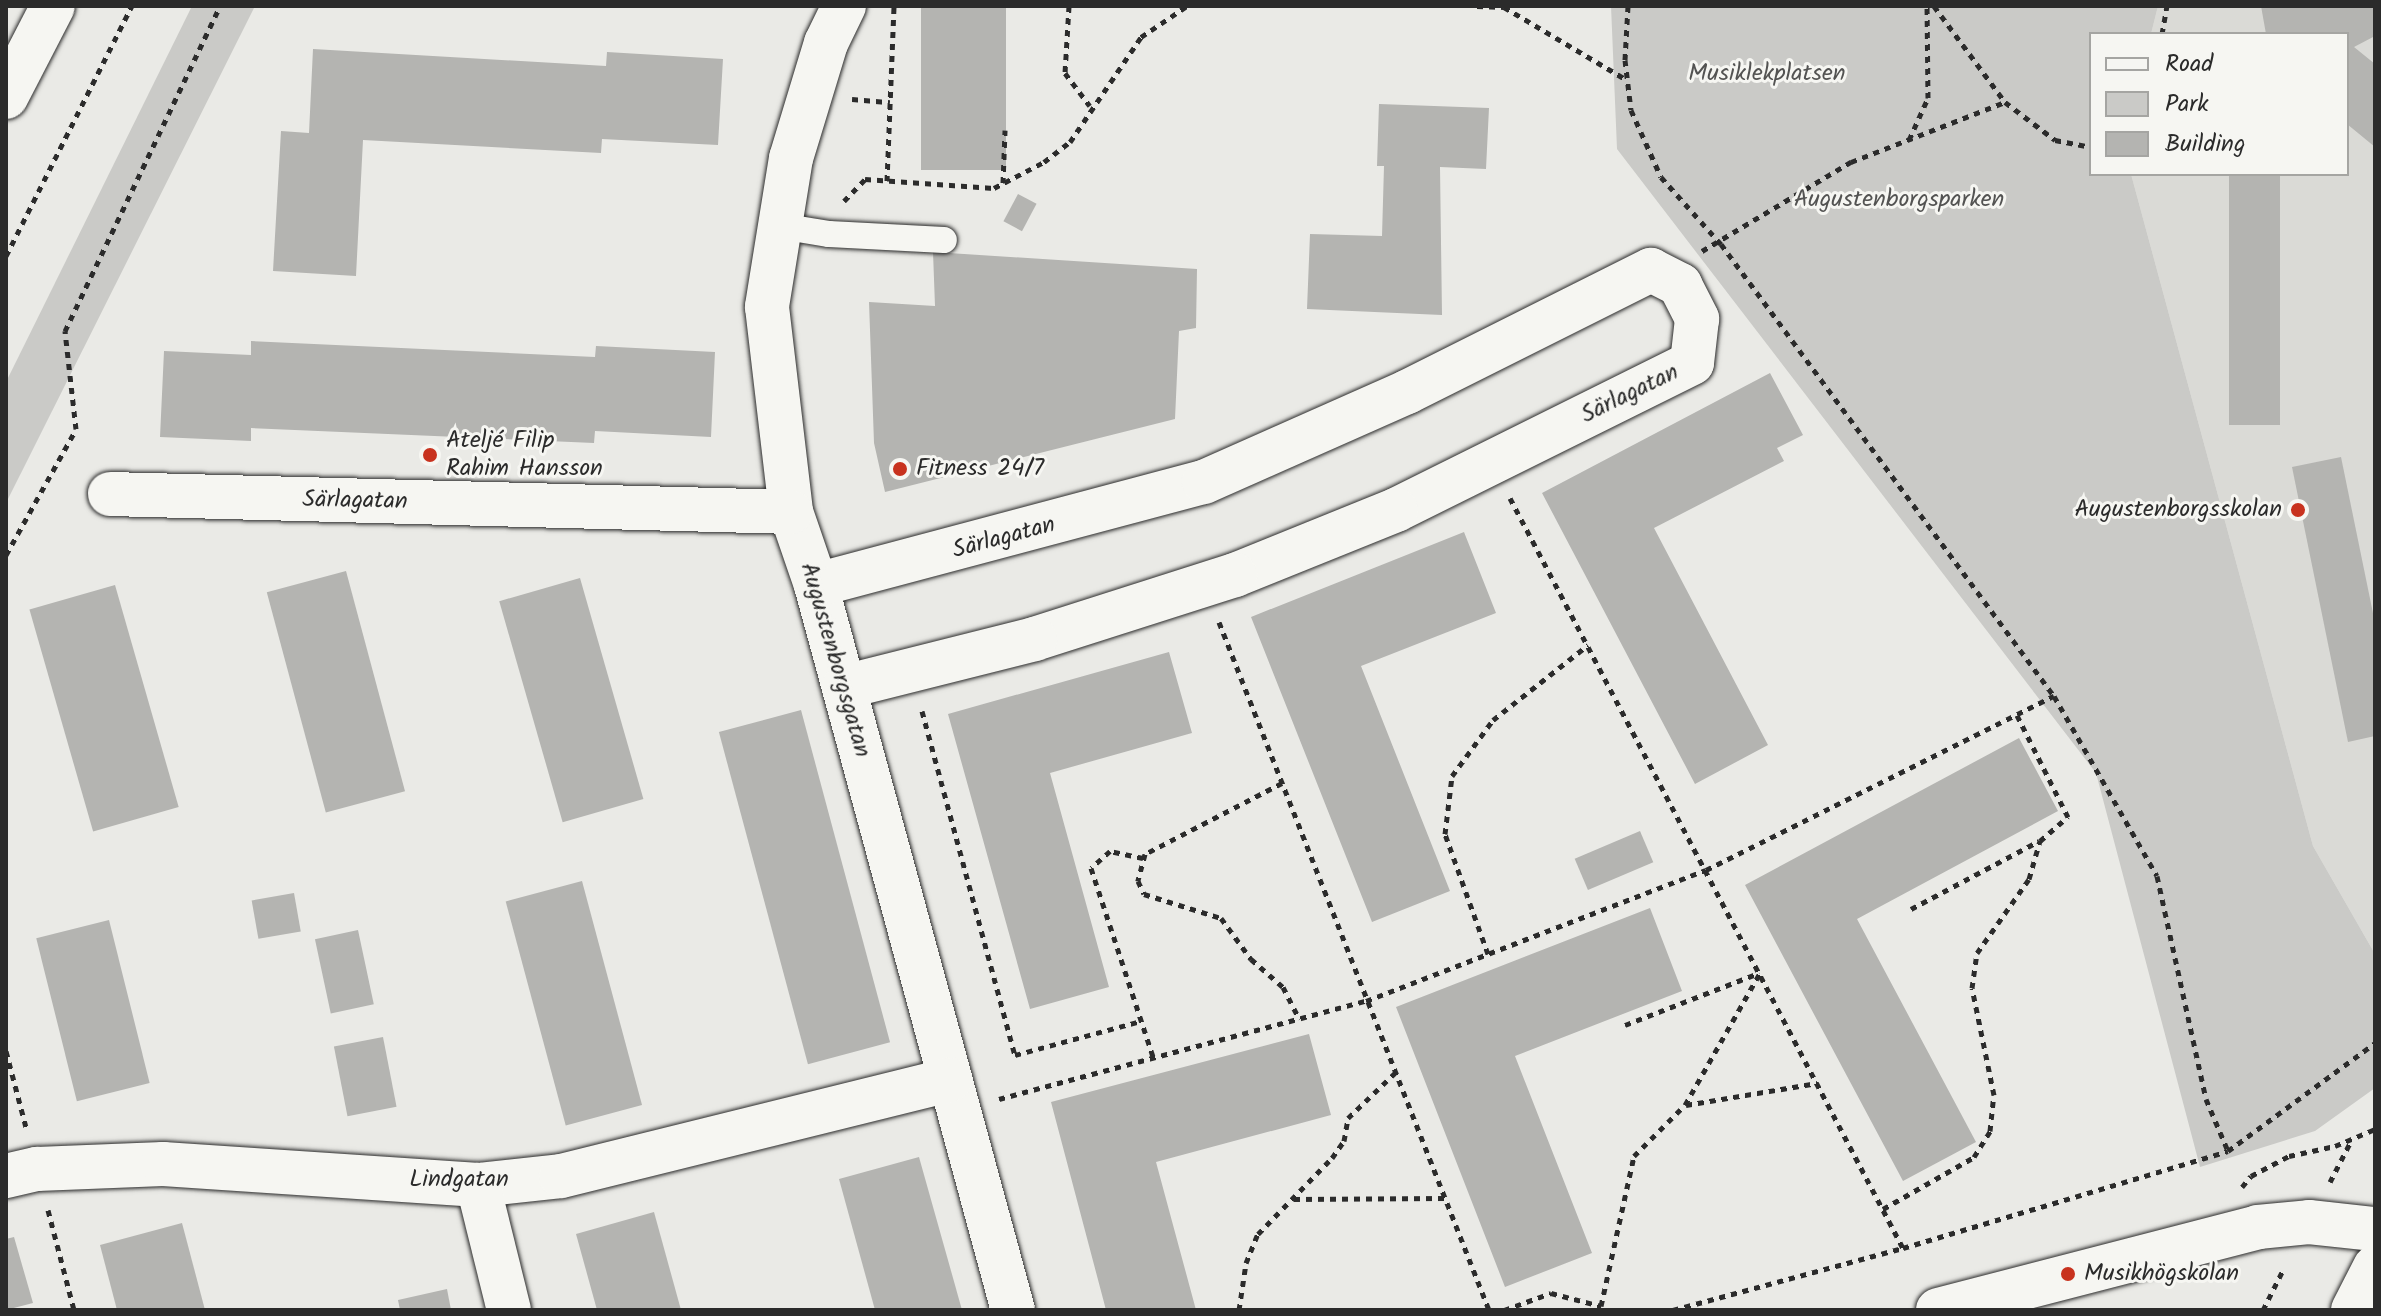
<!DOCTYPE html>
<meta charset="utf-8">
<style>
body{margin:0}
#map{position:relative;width:2381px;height:1316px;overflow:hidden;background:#eaeae6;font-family:Kalam,sans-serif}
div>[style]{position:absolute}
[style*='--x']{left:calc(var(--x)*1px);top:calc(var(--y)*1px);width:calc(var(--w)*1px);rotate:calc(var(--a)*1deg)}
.built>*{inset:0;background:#dadad6}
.green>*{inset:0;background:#cacac7}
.building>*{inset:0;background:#b4b4b1;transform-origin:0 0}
.path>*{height:5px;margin-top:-2.5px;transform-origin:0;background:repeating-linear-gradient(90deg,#2b2b2b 0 6px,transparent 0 12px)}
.roads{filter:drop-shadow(0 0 2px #2b2b2b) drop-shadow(0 0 2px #2b2b2b)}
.service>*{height:26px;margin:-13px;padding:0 13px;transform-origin:13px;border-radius:13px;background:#f6f6f2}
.minor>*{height:44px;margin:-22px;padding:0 22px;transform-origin:22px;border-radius:22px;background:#f6f6f2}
.tertiary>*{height:44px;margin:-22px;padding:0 22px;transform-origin:22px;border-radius:22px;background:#f6f6f2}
.secondary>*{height:44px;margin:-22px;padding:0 22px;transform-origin:22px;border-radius:22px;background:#f6f6f2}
.dots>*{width:22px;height:22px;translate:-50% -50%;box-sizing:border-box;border:4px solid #f6f6f2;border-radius:50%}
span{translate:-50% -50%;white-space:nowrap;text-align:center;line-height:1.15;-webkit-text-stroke:6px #f6f6f2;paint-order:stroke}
.park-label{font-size:24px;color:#535352}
.street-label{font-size:24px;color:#2b2b2b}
.poi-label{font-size:24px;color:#2b2b2b}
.left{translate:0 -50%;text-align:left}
.right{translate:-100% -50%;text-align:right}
.frame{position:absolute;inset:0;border:8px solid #2b2b2b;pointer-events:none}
.legend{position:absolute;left:2089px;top:32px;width:260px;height:144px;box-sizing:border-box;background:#f6f6f2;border:2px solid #a5a5a2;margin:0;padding:10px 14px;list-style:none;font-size:24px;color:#2b2b2b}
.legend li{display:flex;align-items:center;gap:16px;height:40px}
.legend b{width:40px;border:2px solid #a5a5a2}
</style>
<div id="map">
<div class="built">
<div style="clip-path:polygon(2158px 6px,2375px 6px,2375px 954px,2313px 846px,2131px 174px,2347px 174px,2347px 34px,2151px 34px)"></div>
</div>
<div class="green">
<div style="clip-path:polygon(192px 6px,255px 6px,6px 503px,6px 382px)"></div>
<div style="clip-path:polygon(1611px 6px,2158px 6px,2151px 34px,2091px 34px,2091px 174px,2131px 174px,2313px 846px,2375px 954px,2375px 1088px,2315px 1131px,2200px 1167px,2096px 773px,1617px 149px)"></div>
</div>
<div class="building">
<div style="left:921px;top:6px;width:85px;height:164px"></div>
<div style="clip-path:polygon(2261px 6px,2375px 6px,2375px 36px,2354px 47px,2375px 64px,2375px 147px,2347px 124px,2347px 34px,2266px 34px)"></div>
<div style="clip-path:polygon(313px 49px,606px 66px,607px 52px,723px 59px,718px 145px,602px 139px,601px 153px,363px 140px,356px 276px,273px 271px,281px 131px,309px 133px)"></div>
<div style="clip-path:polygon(1379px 104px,1489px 108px,1486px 169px,1440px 167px,1442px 315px,1307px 309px,1310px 234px,1382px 236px,1384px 166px,1377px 166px)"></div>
<div style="left:2229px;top:174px;width:51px;height:251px"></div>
<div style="left:1018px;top:194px;width:21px;height:31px;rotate:28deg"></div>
<div style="clip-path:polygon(933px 252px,1197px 269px,1196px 328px,1179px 331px,1175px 419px,885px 492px,874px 443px,869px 302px,935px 306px)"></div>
<div style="clip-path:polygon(251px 341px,595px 357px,596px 346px,715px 352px,711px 437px,595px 431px,594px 443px,251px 428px,251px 441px,160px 437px,164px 351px,251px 355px)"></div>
<div style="clip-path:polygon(1770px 373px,1803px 435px,1777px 448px,1784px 461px,1654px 528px,1768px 745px,1695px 784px,1542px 493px)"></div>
<div style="clip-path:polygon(2341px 457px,2375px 623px,2375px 736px,2348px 742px,2292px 467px)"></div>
<div style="clip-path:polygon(1464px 532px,1496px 613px,1361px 666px,1450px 891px,1372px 922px,1251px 617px)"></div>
<div style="left:346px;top:571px;width:228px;height:82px;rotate:75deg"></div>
<div style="left:580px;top:578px;width:230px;height:84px;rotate:74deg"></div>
<div style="left:115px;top:585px;width:231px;height:89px;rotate:74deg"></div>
<div style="clip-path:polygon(1169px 652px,1192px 733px,1050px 773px,1109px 987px,1030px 1009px,948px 714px)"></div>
<div style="left:801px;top:710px;width:344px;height:85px;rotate:75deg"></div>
<div style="clip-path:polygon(2019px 738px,2058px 811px,1857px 919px,1976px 1142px,1903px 1181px,1745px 885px)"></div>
<div style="left:1640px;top:831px;width:34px;height:71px;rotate:67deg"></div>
<div style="left:582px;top:881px;width:232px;height:79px;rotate:75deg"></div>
<div style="left:294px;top:893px;width:39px;height:43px;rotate:80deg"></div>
<div style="clip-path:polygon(1650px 908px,1682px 991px,1515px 1056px,1592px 1253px,1505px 1287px,1396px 1007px)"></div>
<div style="left:109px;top:920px;width:168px;height:75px;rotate:76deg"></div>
<div style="left:358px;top:930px;width:76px;height:44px;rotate:78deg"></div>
<div style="clip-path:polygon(1309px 1034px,1331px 1115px,1156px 1162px,1196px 1310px,1106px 1310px,1051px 1102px)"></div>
<div style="left:383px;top:1037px;width:71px;height:50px;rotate:79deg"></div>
<div style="clip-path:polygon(919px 1157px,962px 1310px,875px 1310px,839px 1179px)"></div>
<div style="clip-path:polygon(654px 1212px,681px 1310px,597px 1310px,576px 1234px)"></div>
<div style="clip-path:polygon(182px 1223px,205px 1310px,117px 1310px,100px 1245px)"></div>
<div style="clip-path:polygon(14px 1237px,33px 1303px,6px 1310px,6px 1239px)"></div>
<div style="clip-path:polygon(447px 1289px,451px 1310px,400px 1310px,398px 1300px)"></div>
</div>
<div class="path">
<div style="--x:1069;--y:6;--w:67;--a:93.4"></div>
<div style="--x:1065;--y:73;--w:41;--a:52.9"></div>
<div style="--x:1477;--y:6;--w:27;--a:2"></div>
<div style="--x:1504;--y:7;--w:143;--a:30.7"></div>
<div style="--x:1628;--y:6;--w:54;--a:93.2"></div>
<div style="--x:1625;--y:60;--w:50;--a:83.2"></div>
<div style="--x:1631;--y:110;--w:73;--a:65.9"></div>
<div style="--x:1661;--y:177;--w:90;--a:48.2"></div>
<div style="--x:1721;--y:244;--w:561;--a:53.62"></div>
<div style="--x:2054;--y:696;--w:207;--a:60.2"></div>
<div style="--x:2157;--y:876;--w:228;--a:77.6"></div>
<div style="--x:2206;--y:1099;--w:56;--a:67.1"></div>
<div style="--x:1934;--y:6;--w:119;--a:53.5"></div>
<div style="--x:2005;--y:102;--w:63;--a:37.2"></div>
<div style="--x:2055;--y:140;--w:37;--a:11"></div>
<div style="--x:2162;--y:34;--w:28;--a:-80"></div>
<div style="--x:852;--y:99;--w:38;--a:5"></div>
<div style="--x:1909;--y:140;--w:46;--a:-65.7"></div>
<div style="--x:1928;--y:98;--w:92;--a:-90.6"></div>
<div style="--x:887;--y:181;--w:175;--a:-87.7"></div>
<div style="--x:1003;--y:183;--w:53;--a:-87.8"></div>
<div style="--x:844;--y:201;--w:30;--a:-46"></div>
<div style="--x:865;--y:179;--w:129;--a:4"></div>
<div style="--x:994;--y:188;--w:56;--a:-27.5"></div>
<div style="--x:1044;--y:162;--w:33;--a:-38"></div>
<div style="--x:1070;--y:142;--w:127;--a:-55.9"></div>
<div style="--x:1141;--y:37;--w:55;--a:-34"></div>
<div style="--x:1702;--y:251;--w:174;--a:-30.9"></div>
<div style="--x:1851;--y:162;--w:165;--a:-21.3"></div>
<div style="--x:6;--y:256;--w:280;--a:-63.3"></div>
<div style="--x:1510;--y:498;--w:847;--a:62.35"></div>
<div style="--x:6;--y:555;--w:144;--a:-60.9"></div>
<div style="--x:76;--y:429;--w:99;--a:-96.4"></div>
<div style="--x:65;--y:331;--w:360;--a:-64.5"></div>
<div style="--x:1219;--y:622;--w:739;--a:68.57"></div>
<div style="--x:922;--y:711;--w:356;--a:74.9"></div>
<div style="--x:1015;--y:1055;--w:131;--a:-15.1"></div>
<div style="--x:1282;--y:783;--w:154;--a:152.6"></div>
<div style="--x:1145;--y:854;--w:28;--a:105"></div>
<div style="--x:1138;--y:881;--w:14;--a:65"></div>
<div style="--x:1144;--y:894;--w:81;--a:17.3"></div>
<div style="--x:1221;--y:918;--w:51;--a:53.8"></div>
<div style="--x:1251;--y:959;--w:43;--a:41.2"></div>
<div style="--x:1283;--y:987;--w:36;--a:63"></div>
<div style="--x:1143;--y:858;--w:34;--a:-168"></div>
<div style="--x:1110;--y:851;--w:25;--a:138"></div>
<div style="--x:1091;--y:868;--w:199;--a:71.8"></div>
<div style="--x:1911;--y:909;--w:145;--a:-28"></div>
<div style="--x:1488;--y:954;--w:127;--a:-109.7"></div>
<div style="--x:1445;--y:834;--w:58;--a:-83.1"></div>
<div style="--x:1452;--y:776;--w:69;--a:-53.8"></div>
<div style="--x:1493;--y:720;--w:121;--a:-38.3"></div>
<div style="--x:1625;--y:1025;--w:144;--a:-21.2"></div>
<div style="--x:6;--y:1051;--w:79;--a:75.3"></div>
<div style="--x:999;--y:1099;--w:380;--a:-15"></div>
<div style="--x:1366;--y:1001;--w:364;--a:-21.1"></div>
<div style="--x:1706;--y:870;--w:389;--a:-26.6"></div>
<div style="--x:1686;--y:1105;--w:133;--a:-9.5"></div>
<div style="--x:2330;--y:1182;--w:46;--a:-62.9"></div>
<div style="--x:2242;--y:1187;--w:14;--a:-51"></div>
<div style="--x:2251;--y:1176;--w:43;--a:-27.8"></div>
<div style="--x:2289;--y:1156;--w:47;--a:-12.3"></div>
<div style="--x:2335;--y:1146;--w:43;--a:-23"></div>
<div style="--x:1294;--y:1199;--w:151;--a:-0.4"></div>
<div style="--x:1883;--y:1209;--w:105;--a:-29.7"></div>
<div style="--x:1974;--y:1157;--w:31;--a:-58"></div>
<div style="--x:1990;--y:1131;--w:36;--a:-84"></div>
<div style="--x:1994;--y:1095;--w:109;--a:-101.6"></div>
<div style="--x:1972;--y:988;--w:35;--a:-82"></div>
<div style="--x:1977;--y:953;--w:90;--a:-54.9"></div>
<div style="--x:2029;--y:879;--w:40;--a:-74"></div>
<div style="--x:2040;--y:841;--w:37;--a:-41"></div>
<div style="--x:2068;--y:817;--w:114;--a:-116.6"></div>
<div style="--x:48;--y:1210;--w:103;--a:75.4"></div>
<div style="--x:1239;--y:1310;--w:48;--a:-81.5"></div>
<div style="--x:1246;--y:1263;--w:31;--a:-68"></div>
<div style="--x:1258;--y:1234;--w:106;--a:-45.8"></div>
<div style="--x:1332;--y:1158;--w:21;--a:-55"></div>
<div style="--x:1344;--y:1141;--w:23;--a:-80"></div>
<div style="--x:1348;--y:1118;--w:65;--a:-43.8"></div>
<div style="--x:1504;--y:1310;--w:50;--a:-19.9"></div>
<div style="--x:1551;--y:1293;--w:52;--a:14.6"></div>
<div style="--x:1601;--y:1306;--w:154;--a:-77.6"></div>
<div style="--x:1634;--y:1156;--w:72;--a:-45"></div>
<div style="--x:1685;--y:1105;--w:152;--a:-60.4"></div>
<div style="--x:1673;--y:1310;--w:238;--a:-15.1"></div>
<div style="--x:1903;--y:1248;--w:339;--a:-16.6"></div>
<div style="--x:2228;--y:1151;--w:182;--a:-36.3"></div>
<div style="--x:2263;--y:1310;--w:47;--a:-63.4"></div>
</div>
<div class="roads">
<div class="service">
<div style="--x:780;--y:226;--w:50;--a:9.3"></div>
<div style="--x:829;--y:234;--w:115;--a:3"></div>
</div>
<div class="minor">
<div style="--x:844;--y:6;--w:41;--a:115.9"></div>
<div style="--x:826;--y:43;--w:120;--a:106.9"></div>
<div style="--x:791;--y:158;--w:151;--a:99.2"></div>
<div style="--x:767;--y:307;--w:206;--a:83.3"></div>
<div style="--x:791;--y:512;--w:77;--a:71.1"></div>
<div style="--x:816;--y:585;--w:751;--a:74.8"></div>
<div style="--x:110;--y:494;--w:681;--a:1.51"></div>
<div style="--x:816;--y:585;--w:401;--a:-14.9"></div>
<div style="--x:1204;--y:482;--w:222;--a:-23.9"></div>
<div style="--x:1407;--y:392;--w:273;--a:-26.6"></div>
<div style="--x:1651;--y:270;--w:33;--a:27"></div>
<div style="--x:1680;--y:285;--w:38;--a:63"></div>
<div style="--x:1697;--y:319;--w:44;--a:96.5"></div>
<div style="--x:1692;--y:363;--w:330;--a:153.6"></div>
<div style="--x:1396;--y:510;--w:174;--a:158"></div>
<div style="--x:1235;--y:575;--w:210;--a:162.3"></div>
<div style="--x:1035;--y:639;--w:197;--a:165.9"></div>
<div style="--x:6;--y:1176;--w:32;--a:-13"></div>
<div style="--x:37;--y:1169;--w:126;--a:-2.3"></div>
<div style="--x:163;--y:1164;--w:316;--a:3.8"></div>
<div style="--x:478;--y:1185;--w:83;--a:-6.2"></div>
<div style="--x:561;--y:1176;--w:401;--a:-13.9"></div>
<div style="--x:478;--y:1185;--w:129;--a:76.1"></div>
</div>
<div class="tertiary">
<div style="--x:6;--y:97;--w:102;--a:-62.7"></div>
<div style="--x:1938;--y:1310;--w:331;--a:-14.5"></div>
<div style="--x:2258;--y:1227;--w:51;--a:-5.6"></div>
<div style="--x:2309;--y:1222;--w:66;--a:6.1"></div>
</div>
<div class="secondary">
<div style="--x:2353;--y:1310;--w:48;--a:-62.9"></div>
</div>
</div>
<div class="dots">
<div style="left:430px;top:455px;background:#c8321e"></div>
<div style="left:900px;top:469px;background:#c8321e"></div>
<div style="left:2298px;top:510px;background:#c8321e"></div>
<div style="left:2068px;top:1274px;background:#c8321e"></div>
</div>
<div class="park-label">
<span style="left:1767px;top:74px">Musiklekplatsen</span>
<span style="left:1899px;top:200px">Augustenborgsparken</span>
</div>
<div class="street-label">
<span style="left:1630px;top:394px;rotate:-26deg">Särlagatan</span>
<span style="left:355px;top:501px;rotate:1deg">Särlagatan</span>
<span style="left:1004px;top:538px;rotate:-15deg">Särlagatan</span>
<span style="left:835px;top:660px;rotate:74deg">Augustenborgsgatan</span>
<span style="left:459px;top:1180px">Lindgatan</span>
</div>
<div class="poi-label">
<span class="left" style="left:446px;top:455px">Ateljé Filip<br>Rahim Hansson</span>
<span class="left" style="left:916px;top:469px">Fitness 24/7</span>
<span class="right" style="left:2282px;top:510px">Augustenborgsskolan</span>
<span class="left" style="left:2084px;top:1274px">Musikhögskolan</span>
</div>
<div class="frame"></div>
<ul class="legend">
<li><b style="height:10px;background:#f6f6f2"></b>Road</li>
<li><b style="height:22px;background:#cacac7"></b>Park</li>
<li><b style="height:22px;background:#b4b4b1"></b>Building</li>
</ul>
</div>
